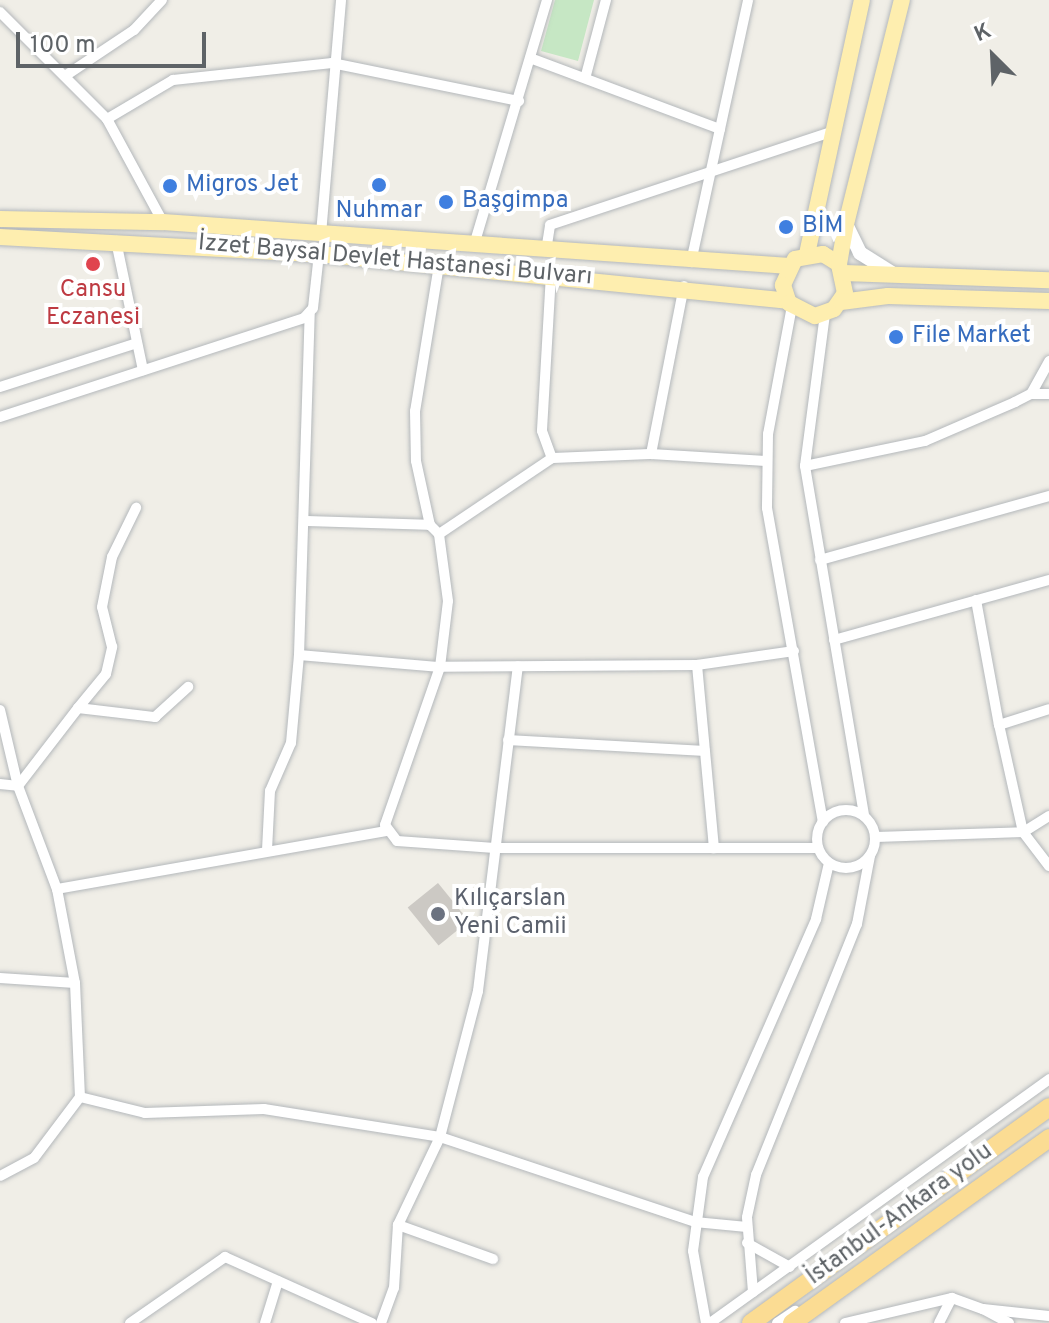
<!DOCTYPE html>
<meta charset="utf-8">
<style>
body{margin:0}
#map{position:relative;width:1049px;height:1323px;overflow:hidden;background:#f0eee7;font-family:Overpass,sans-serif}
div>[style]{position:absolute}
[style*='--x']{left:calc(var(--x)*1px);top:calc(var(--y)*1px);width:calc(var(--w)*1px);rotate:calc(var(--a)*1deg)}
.green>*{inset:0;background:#c6e7c4}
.building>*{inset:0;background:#ccc9c4;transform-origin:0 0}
.roads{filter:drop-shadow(0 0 2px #b4b8bb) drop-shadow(0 0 2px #b4b8bb)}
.street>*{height:10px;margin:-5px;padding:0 5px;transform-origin:5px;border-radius:5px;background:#fff}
.street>.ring{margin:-5px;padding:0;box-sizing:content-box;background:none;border:10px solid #fff;border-radius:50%}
.secondary>*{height:14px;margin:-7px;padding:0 7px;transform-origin:7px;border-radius:7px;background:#fff}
.primary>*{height:16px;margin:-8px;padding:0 8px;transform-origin:8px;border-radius:8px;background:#feeeaf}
.highway>*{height:18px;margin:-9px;padding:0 9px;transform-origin:9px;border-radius:9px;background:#fbdc93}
.dots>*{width:22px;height:22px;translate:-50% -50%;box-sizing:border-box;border:4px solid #fff;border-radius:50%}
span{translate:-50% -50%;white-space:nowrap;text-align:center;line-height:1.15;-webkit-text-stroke:8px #fff;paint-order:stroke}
.shop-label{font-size:24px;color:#366cbe}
.left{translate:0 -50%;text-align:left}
.street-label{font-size:24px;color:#5e6367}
.health-label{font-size:24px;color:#be3a42}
.worship-label{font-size:24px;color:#5b616d}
.north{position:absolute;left:953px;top:16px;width:80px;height:80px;-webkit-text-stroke:6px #fff;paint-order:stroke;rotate:336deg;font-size:22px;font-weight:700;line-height:32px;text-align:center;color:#5e6367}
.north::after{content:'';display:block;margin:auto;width:28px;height:36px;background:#5e6367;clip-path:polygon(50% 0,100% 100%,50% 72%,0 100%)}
.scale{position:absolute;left:16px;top:32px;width:190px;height:36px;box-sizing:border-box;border:4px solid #5e6367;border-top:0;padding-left:10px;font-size:24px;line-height:28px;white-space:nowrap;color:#5e6367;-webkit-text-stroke:6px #fff;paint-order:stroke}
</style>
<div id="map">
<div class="green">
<div style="clip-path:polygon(555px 0,594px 0,578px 61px,541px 51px)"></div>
</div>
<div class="building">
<div style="left:438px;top:883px;width:49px;height:39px;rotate:51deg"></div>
</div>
<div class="roads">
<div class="street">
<div style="--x:0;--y:12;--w:151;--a:45"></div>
<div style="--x:107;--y:119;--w:117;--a:61.5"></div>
<div style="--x:530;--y:58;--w:203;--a:20.5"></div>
<div style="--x:586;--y:75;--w:78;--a:-75.1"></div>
<div style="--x:65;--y:76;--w:83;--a:-33.7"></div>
<div style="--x:134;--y:30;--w:41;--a:-47"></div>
<div style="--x:107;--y:119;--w:77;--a:-30.6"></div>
<div style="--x:173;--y:80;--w:160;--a:-6.1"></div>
<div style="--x:332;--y:63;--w:191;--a:11.5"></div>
<div style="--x:321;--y:234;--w:235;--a:-85.1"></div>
<div style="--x:116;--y:241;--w:132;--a:78.2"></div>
<div style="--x:474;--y:245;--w:256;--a:-73.4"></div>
<div style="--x:546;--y:251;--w:26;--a:-81"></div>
<div style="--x:550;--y:225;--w:299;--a:-18.3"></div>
<div style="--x:691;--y:262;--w:268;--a:-77.7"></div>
<div style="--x:439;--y:265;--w:148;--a:99.3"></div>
<div style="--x:415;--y:411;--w:50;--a:88.9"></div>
<div style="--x:416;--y:461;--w:66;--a:77.7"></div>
<div style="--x:430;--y:525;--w:13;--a:45"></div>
<div style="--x:551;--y:274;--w:157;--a:93.3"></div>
<div style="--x:542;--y:431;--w:29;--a:70"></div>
<div style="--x:552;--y:458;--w:99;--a:-2.3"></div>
<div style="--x:651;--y:454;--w:171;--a:-78.9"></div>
<div style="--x:792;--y:306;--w:130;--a:100.6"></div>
<div style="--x:768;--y:434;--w:74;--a:90.8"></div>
<div style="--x:767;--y:508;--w:319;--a:79.9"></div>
<div style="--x:825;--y:314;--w:153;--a:97.5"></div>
<div style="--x:805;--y:466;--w:355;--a:80.4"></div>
<div style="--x:0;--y:387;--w:144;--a:-17.8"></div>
<div style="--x:1031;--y:394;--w:18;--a:0"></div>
<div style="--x:0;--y:417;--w:320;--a:-18"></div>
<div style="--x:304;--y:318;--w:13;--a:-48"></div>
<div style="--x:313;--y:308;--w:54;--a:-83.7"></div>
<div style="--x:651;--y:454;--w:115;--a:3.5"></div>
<div style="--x:805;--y:466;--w:123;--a:-11.8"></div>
<div style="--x:925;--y:441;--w:98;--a:-23.4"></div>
<div style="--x:1015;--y:402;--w:18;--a:-27"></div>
<div style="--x:1031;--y:394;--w:38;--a:-61"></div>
<div style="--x:304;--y:521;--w:126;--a:1.8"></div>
<div style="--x:820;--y:560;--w:238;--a:-15.6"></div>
<div style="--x:976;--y:600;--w:127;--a:79.6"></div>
<div style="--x:999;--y:725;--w:52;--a:-17.7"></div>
<div style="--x:834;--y:640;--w:223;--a:-15.6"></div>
<div style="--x:794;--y:651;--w:98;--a:171.8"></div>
<div style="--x:697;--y:665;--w:257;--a:179.6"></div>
<div style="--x:440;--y:667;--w:167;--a:109.2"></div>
<div style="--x:385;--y:825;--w:20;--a:53"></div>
<div style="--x:397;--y:841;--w:98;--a:4.1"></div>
<div style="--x:495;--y:848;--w:323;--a:0"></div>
<div style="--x:299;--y:655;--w:142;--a:4.9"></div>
<div style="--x:440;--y:667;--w:66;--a:-83.1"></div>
<div style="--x:448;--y:601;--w:68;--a:-97.7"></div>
<div style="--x:439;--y:534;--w:136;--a:-33.9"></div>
<div style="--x:697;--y:665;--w:184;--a:84.7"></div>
<div style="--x:78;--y:708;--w:44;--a:-50.5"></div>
<div style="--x:106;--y:674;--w:28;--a:-77"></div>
<div style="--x:112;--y:647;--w:41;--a:-104"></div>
<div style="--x:102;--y:607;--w:51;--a:-78.7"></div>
<div style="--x:112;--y:557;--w:55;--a:-63.9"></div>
<div style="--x:0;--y:710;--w:78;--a:76.7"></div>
<div style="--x:18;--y:786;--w:110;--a:69.3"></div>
<div style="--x:57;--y:889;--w:96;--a:79.2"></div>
<div style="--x:75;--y:983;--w:114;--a:87.5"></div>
<div style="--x:80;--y:1097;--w:76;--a:127"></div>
<div style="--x:34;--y:1158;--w:38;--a:152"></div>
<div style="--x:508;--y:740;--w:197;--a:3.2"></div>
<div style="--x:0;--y:784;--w:18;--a:6"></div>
<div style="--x:18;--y:786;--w:98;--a:-52.4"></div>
<div style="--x:78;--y:708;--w:78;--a:6.7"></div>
<div style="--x:155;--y:717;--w:45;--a:-42.3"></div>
<div class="ring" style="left:817px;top:810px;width:48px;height:48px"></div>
<div style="--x:1049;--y:816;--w:31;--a:148"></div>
<div style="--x:1023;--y:832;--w:43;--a:52.6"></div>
<div style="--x:876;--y:837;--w:147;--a:-1.9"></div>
<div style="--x:1023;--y:832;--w:110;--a:-102.6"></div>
<div style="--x:267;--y:850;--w:59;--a:-87.1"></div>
<div style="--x:270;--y:791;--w:52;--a:-66.4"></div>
<div style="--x:291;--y:743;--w:88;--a:-84.8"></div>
<div style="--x:299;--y:655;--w:341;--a:-88.2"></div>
<div style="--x:57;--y:889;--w:335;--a:-10"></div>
<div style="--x:0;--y:978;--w:75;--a:3.8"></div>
<div style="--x:80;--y:1097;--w:67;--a:13.8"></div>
<div style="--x:145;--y:1113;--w:119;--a:-1.9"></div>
<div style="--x:264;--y:1109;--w:178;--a:9"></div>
<div style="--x:440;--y:1137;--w:269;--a:18.4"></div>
<div style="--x:695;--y:1222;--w:52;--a:5.5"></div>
<div style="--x:398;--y:1225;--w:101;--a:19.7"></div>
<div style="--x:747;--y:1243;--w:49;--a:29.2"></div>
<div style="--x:753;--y:1292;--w:75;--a:-94.6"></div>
<div style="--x:747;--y:1217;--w:43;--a:-77.9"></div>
<div style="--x:756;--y:1175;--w:271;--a:-68.1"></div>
<div style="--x:857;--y:924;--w:69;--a:-79.2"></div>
<div style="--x:130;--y:1323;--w:116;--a:-34.8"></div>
<div style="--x:225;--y:1257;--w:161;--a:24.2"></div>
<div style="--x:265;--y:1323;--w:44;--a:-72.8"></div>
<div style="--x:381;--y:1323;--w:37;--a:-70"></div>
<div style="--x:394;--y:1288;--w:63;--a:-86.4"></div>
<div style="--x:398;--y:1225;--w:98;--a:-64.5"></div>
<div style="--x:440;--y:1137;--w:151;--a:-75.4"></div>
<div style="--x:478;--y:991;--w:327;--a:-83"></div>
<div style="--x:706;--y:1323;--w:73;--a:-100.2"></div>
<div style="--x:693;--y:1251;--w:75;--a:-82.3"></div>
<div style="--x:703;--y:1177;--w:282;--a:-66.3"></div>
<div style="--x:816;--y:919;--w:57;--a:-76.9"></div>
<div style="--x:710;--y:1323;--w:418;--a:-35.7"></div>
<div style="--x:777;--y:1323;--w:22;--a:-34"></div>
<div style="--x:845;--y:1323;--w:110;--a:-13.2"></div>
<div style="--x:952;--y:1298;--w:33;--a:20"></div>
<div style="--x:939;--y:1323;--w:28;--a:-63"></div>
<div style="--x:1009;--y:1323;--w:30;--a:-152"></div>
<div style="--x:983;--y:1309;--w:66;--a:6.1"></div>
</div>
<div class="secondary">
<div style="--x:846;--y:224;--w:32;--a:64"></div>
<div style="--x:860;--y:253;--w:38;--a:32"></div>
</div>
<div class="primary">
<div style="--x:0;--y:219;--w:163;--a:1.1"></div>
<div style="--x:163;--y:222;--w:628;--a:4.02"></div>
<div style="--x:0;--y:237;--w:319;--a:3.1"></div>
<div style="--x:319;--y:254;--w:471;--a:5.7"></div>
<div style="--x:807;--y:254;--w:260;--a:-77.8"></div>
<div style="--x:839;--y:264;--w:19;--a:-148"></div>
<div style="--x:823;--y:254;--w:28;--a:170"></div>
<div style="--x:795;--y:259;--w:29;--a:115"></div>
<div style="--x:783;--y:285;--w:19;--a:72"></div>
<div style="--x:789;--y:303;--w:29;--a:27"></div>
<div style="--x:815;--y:316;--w:20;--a:-20"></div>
<div style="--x:834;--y:309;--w:19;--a:-55"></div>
<div style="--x:845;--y:293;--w:30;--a:-102"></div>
<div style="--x:839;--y:264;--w:41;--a:-80.1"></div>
<div style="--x:846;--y:224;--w:231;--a:-76"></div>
<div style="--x:844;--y:273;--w:205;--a:2"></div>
<div style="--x:841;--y:302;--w:47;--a:-7.3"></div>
<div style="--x:888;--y:296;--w:161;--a:1.8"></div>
</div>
<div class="highway">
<div style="--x:751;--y:1323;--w:368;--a:-35.9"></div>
<div style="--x:792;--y:1323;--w:317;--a:-35.7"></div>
</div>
</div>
<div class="dots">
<div style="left:379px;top:185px;background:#3f7fe0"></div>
<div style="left:170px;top:186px;background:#3f7fe0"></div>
<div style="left:446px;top:202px;background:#3f7fe0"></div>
<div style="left:786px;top:227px;background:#3f7fe0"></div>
<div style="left:93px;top:264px;background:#e0444e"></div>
<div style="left:896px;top:337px;background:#3f7fe0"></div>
<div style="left:438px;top:914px;background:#6b7280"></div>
</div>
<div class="shop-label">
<span class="left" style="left:186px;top:186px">Migros Jet</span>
<span class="left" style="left:462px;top:202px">Başgimpa</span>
<span style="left:379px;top:212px">Nuhmar</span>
<span class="left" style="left:802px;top:227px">BİM</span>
<span class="left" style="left:912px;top:337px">File Market</span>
</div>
<div class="street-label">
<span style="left:395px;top:261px;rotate:5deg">İzzet Baysal Devlet Hastanesi Bulvarı</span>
<span style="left:900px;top:1215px;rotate:-36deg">İstanbul-Ankara yolu</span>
</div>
<div class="health-label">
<span style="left:93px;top:305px">Cansu<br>Eczanesi</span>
</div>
<div class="worship-label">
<span class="left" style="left:454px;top:914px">Kılıçarslan<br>Yeni Camii</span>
</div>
<div class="north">K</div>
<div class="scale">100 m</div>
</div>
